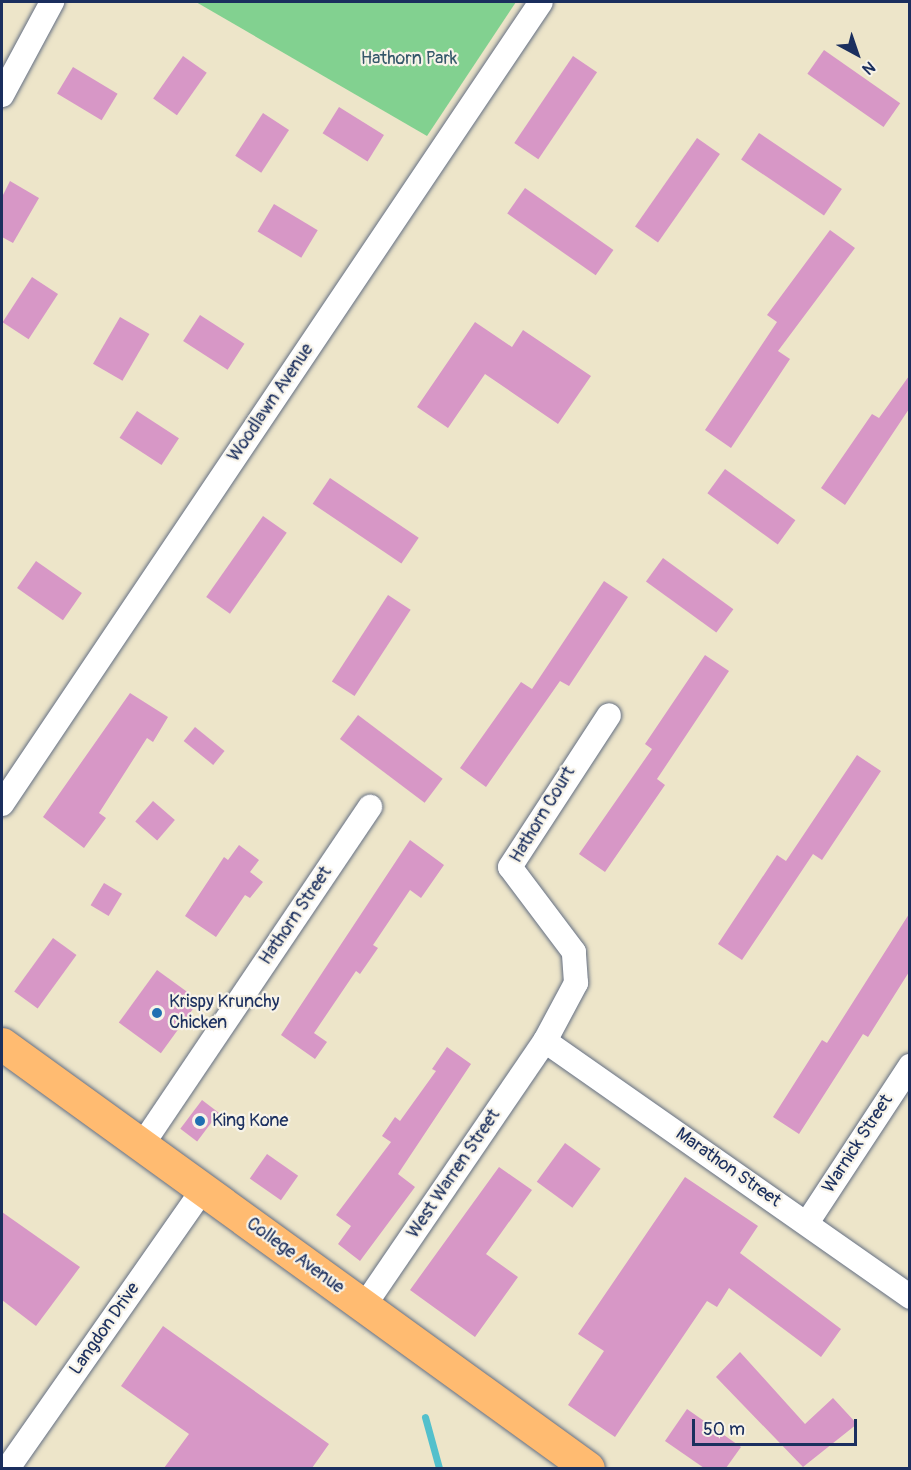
<!DOCTYPE html>
<style>
body{margin:0}
#map{position:relative;width:911px;height:1470px;overflow:hidden;background:#ede5c9;font-family:Pangolin,sans-serif}
div>[style]{position:absolute}
[style*='--x']{left:calc(var(--x)*1px);top:calc(var(--y)*1px);width:calc(var(--w)*1px);rotate:calc(var(--a)*1deg)}
.green>*{inset:0;background:#82d190}
.stream>*{height:7px;margin:-3.5px;padding:0 3.5px;transform-origin:3.5px;border-radius:3.5px;background:#53c0cc}
.building>*{inset:0;background:#d797c6;transform-origin:0 0}
.roads{filter:drop-shadow(0 0 2px #646f83) drop-shadow(0 0 2px #646f83)}
.minor>*{height:24px;margin:-12px;padding:0 12px;transform-origin:12px;border-radius:12px;background:#fff}
.primary>*{height:33px;margin:-16.5px;padding:0 16.5px;transform-origin:16.5px;border-radius:16.5px;background:#ffbb71}
.dots>*{width:16px;height:16px;translate:-50% -50%;box-sizing:border-box;border:3px solid #f7f3e8;border-radius:50%}
span{translate:-50% -50%;white-space:nowrap;text-align:center;line-height:1.15;-webkit-text-stroke:4.5px #f7f3e8;paint-order:stroke}
.park-label{font-size:18px;color:#35586a}
.street-label{font-size:18px;color:#1b2f5e}
.poi-label{font-size:18px;color:#1b2f5e}
.left{translate:0 -50%;text-align:left}
.frame{position:absolute;inset:0;border:3px solid #1b2f5e;pointer-events:none}
.north{position:absolute;left:827px;top:24px;width:60px;height:60px;-webkit-text-stroke:4px #f7f3e8;paint-order:stroke;rotate:140deg;font-size:16px;font-weight:700;line-height:24px;text-align:center;color:#1b2f5e}
.north::after{content:'';display:block;margin:auto;width:21px;height:27px;background:#1b2f5e;clip-path:polygon(50% 0,100% 100%,50% 72%,0 100%)}
.scale{position:absolute;left:692px;top:1419px;width:165px;height:27px;box-sizing:border-box;border:3px solid #1b2f5e;border-top:0;padding-left:8px;font-size:18px;line-height:21px;white-space:nowrap;color:#1b2f5e;-webkit-text-stroke:4px #f7f3e8;paint-order:stroke}
</style>
<div id="map">
<div class="green">
<div style="clip-path:polygon(196px 2px,516px 2px,427px 136px)"></div>
</div>
<div class="stream">
<div style="--x:425;--y:1417;--w:53;--a:74.6"></div>
</div>
<div class="building">
<div style="left:824px;top:50px;width:93px;height:29px;rotate:35deg"></div>
<div style="left:183px;top:56px;width:29px;height:52px;rotate:35deg"></div>
<div style="left:573px;top:56px;width:29px;height:105px;rotate:34deg"></div>
<div style="left:73px;top:67px;width:52px;height:31px;rotate:31deg"></div>
<div style="left:339px;top:107px;width:53px;height:31px;rotate:32deg"></div>
<div style="left:263px;top:113px;width:31px;height:51px;rotate:33deg"></div>
<div style="left:759px;top:133px;width:100px;height:32px;rotate:34deg"></div>
<div style="left:697px;top:138px;width:28px;height:108px;rotate:35deg"></div>
<div style="clip-path:polygon(10px 181px,39px 198px,13px 243px,2px 237px,2px 197px)"></div>
<div style="left:525px;top:188px;width:108px;height:31px;rotate:35deg"></div>
<div style="left:274px;top:204px;width:51px;height:32px;rotate:31deg"></div>
<div style="clip-path:polygon(830px 230px,855px 248px,778px 351px,790px 359px,731px 448px,705px 430px,777px 322px,767px 315px)"></div>
<div style="left:32px;top:277px;width:31px;height:54px;rotate:33deg"></div>
<div style="left:200px;top:315px;width:53px;height:31px;rotate:33deg"></div>
<div style="left:120px;top:317px;width:34px;height:54px;rotate:30deg"></div>
<div style="clip-path:polygon(475px 322px,512px 347px,523px 330px,591px 376px,558px 424px,485px 374px,448px 428px,417px 407px)"></div>
<div style="clip-path:polygon(909px 376px,909px 409px,845px 505px,821px 488px,872px 414px,879px 418px)"></div>
<div style="left:137px;top:411px;width:50px;height:32px;rotate:33deg"></div>
<div style="left:725px;top:469px;width:87px;height:30px;rotate:36deg"></div>
<div style="left:330px;top:478px;width:107px;height:31px;rotate:34deg"></div>
<div style="left:263px;top:516px;width:29px;height:99px;rotate:35deg"></div>
<div style="left:663px;top:558px;width:87px;height:29px;rotate:36deg"></div>
<div style="left:36px;top:561px;width:56px;height:33px;rotate:35deg"></div>
<div style="clip-path:polygon(604px 581px,628px 597px,569px 686px,560px 681px,486px 787px,460px 768px,521px 682px,532px 689px)"></div>
<div style="left:388px;top:595px;width:27px;height:103px;rotate:33deg"></div>
<div style="clip-path:polygon(705px 655px,729px 671px,657px 779px,665px 785px,605px 872px,579px 854px,652px 749px,645px 744px)"></div>
<div style="clip-path:polygon(130px 693px,168px 717px,153px 742px,147px 738px,99px 813px,106px 818px,84px 848px,43px 817px)"></div>
<div style="left:358px;top:715px;width:106px;height:30px;rotate:37deg"></div>
<div style="left:195px;top:727px;width:38px;height:18px;rotate:39deg"></div>
<div style="clip-path:polygon(857px 755px,881px 771px,822px 860px,813px 854px,742px 960px,718px 944px,777px 855px,786px 861px)"></div>
<div style="left:153px;top:801px;width:29px;height:27px;rotate:41deg"></div>
<div style="clip-path:polygon(410px 840px,444px 865px,421px 898px,410px 890px,373px 945px,378px 948px,360px 974px,356px 971px,314px 1033px,327px 1042px,315px 1059px,281px 1035px)"></div>
<div style="clip-path:polygon(239px 845px,259px 860px,250px 872px,263px 882px,250px 898px,245px 895px,216px 937px,185px 916px,224px 857px,228px 860px)"></div>
<div style="left:104px;top:883px;width:21px;height:26px;rotate:31deg"></div>
<div style="clip-path:polygon(909px 914px,909px 972px,868px 1037px,863px 1034px,799px 1134px,773px 1117px,822px 1040px,827px 1043px)"></div>
<div style="left:53px;top:938px;width:29px;height:66px;rotate:36deg"></div>
<div style="left:157px;top:970px;width:52px;height:65px;rotate:36deg"></div>
<div style="clip-path:polygon(447px 1047px,471px 1064px,398px 1174px,415px 1187px,360px 1261px,338px 1244px,351px 1226px,336px 1215px,391px 1142px,382px 1136px,395px 1117px,400px 1121px,436px 1071px,432px 1069px)"></div>
<div style="left:202px;top:1100px;width:21px;height:36px;rotate:37deg"></div>
<div style="left:565px;top:1143px;width:44px;height:48px;rotate:36deg"></div>
<div style="left:267px;top:1154px;width:38px;height:30px;rotate:35deg"></div>
<div style="clip-path:polygon(499px 1167px,532px 1190px,486px 1254px,518px 1277px,475px 1337px,410px 1290px)"></div>
<div style="clip-path:polygon(685px 1177px,758px 1226px,740px 1253px,841px 1329px,821px 1357px,729px 1288px,717px 1307px,707px 1301px,615px 1437px,568px 1405px,604px 1351px,578px 1334px)"></div>
<div style="clip-path:polygon(2px 1212px,80px 1267px,36px 1326px,2px 1300px)"></div>
<div style="clip-path:polygon(163px 1326px,329px 1444px,312px 1468px,164px 1468px,189px 1434px,121px 1386px)"></div>
<div style="clip-path:polygon(740px 1352px,805px 1424px,833px 1398px,857px 1424px,803px 1467px,716px 1377px)"></div>
<div style="clip-path:polygon(687px 1409px,741px 1447px,726px 1468px,704px 1468px,665px 1441px)"></div>
</div>
<div class="roads">
<div class="minor">
<div style="--x:2;--y:95;--w:106;--a:-61.7"></div>
<div style="--x:2;--y:804;--w:966;--a:-56.1"></div>
<div style="--x:545;--y:1041;--w:446;--a:35"></div>
<div style="--x:142;--y:1145;--w:408;--a:-56"></div>
<div style="--x:807;--y:1223;--w:188;--a:-56.7"></div>
<div style="--x:364;--y:1306;--w:321;--a:-55.7"></div>
<div style="--x:545;--y:1041;--w:66;--a:-61.9"></div>
<div style="--x:576;--y:983;--w:31;--a:-94"></div>
<div style="--x:574;--y:952;--w:106;--a:-127"></div>
<div style="--x:510;--y:867;--w:181;--a:-56.9"></div>
<div style="--x:8;--y:1468;--w:340;--a:-55"></div>
</div>
<div class="primary">
<div style="--x:2;--y:1044;--w:723;--a:35.89"></div>
</div>
</div>
<div class="dots">
<div style="left:157px;top:1013px;background:#1f6fb2"></div>
<div style="left:200px;top:1121px;background:#1f6fb2"></div>
</div>
<div class="park-label">
<span style="left:409px;top:59px">Hathorn Park</span>
</div>
<div class="street-label">
<span style="left:271px;top:403px;rotate:-56deg">Woodlawn Avenue</span>
<span style="left:543px;top:815px;rotate:-59deg">Hathorn Court</span>
<span style="left:296px;top:916px;rotate:-56deg">Hathorn Street</span>
<span style="left:858px;top:1144px;rotate:-57deg">Warnick Street</span>
<span style="left:728px;top:1168px;rotate:35deg">Marathon Street</span>
<span style="left:454px;top:1174px;rotate:-56deg">West Warren Street</span>
<span style="left:295px;top:1256px;rotate:36deg">College Avenue</span>
<span style="left:105px;top:1329px;rotate:-55deg">Langdon Drive</span>
</div>
<div class="poi-label">
<span class="left" style="left:169px;top:1013px">Krispy Krunchy<br>Chicken</span>
<span class="left" style="left:212px;top:1121px">King Kone</span>
</div>
<div class="frame"></div>
<div class="north">N</div>
<div class="scale">50 m</div>
</div>
